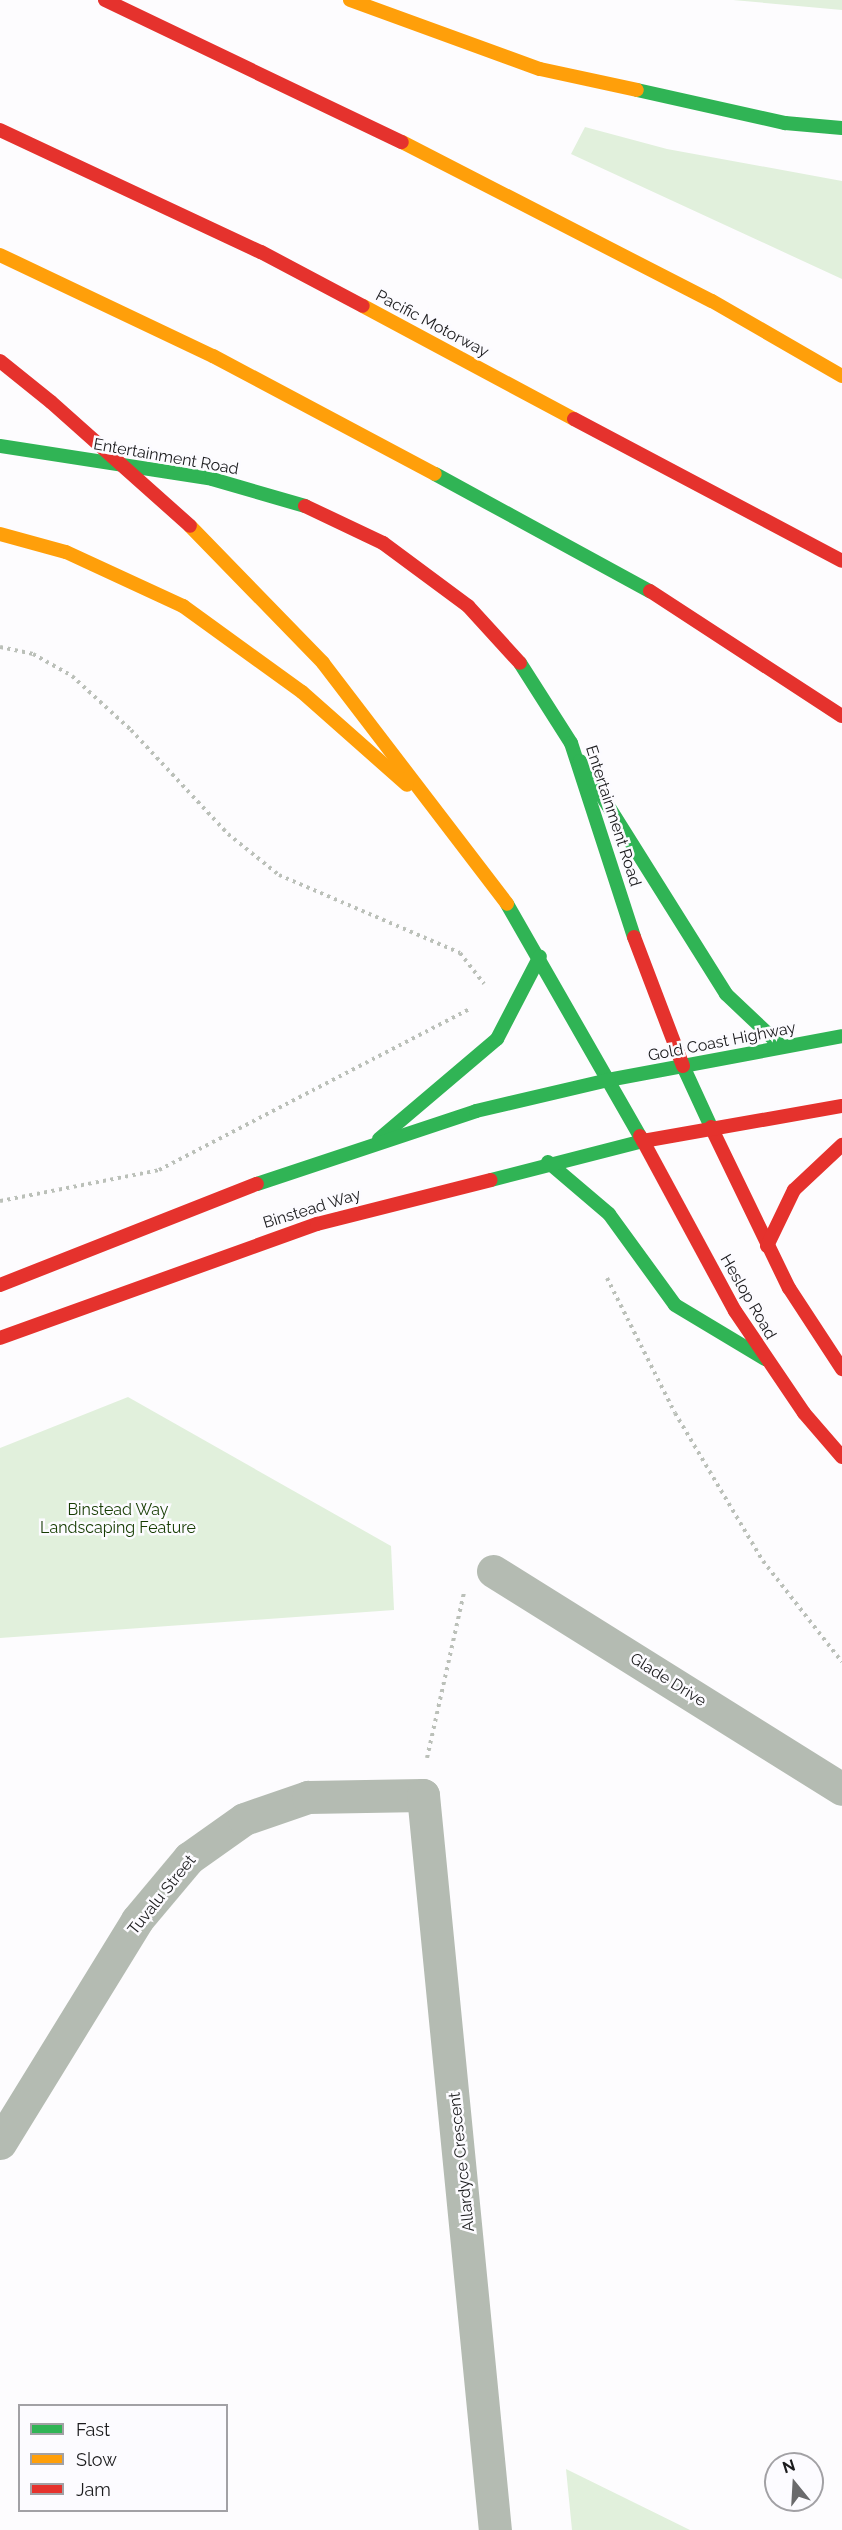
<!DOCTYPE html>
<style>
body{margin:0}
#map{position:relative;width:842px;height:2530px;overflow:hidden;background:#fdfcfe;font-family:Raleway,sans-serif}
div>[style]{position:absolute}
[style*='--x']{left:calc(var(--x)*1px);top:calc(var(--y)*1px);width:calc(var(--w)*1px);rotate:calc(var(--a)*1deg)}
.green>*{inset:0;background:#e1f0dc}
.path>*{height:4px;margin-top:-2px;transform-origin:0;background:repeating-linear-gradient(90deg,#bbc0b9 0 3px,transparent 0 7.5px)}
.street>*{height:33px;margin:-16.5px;padding:0 16.5px;transform-origin:16.5px;border-radius:16.5px;background:#b4bbb2}
.fast>*{height:14px;margin:-7px;padding:0 7px;transform-origin:7px;border-radius:7px;background:#30b455}
.slow>*{height:14px;margin:-7px;padding:0 7px;transform-origin:7px;border-radius:7px;background:#ff9f0a}
.jam>*{height:14px;margin:-7px;padding:0 7px;transform-origin:7px;border-radius:7px;background:#e5322d}
.jam-bridge>*{height:14px;margin:-7px;padding:0 7px;transform-origin:7px;border-radius:7px;background:#e5322d}
span{translate:-50% -50%;white-space:nowrap;text-align:center;line-height:1.15;-webkit-text-stroke:5px #fcfbff;paint-order:stroke}
.street-label{font-size:16px;color:#1b1b1d}
.park-label{font-size:16px;color:#163c02}
.legend{position:absolute;left:18px;top:2404px;width:210px;height:108px;box-sizing:border-box;background:#fcfbff;border:2px solid #a2a1a5;margin:0;padding:8px 10px;list-style:none;font-size:18px;color:#1b1b1d}
.legend li{display:flex;align-items:center;gap:12px;height:30px}
.legend b{width:30px;border:2px solid #a2a1a5}
.north{position:absolute;left:764px;top:2452px;width:60px;height:60px;box-sizing:border-box;background:#fcfbff;border:2px solid #a2a1a5;border-radius:50%;rotate:342deg;font-size:16px;font-weight:700;line-height:24px;text-align:center;color:#1b1b1d}
.north::after{content:'';display:block;margin:auto;width:21px;height:27px;background:#6a6a6c;clip-path:polygon(50% 0,100% 100%,50% 72%,0 100%)}
</style>
<div id="map">
<div class="green">
<div style="clip-path:polygon(733px 0,842px 0,842px 10px)"></div>
<div style="clip-path:polygon(585px 127px,667px 149px,842px 181px,842px 279px,571px 154px)"></div>
<div style="clip-path:polygon(128px 1397px,391px 1546px,394px 1610px,0 1638px,0 1448px)"></div>
<div style="clip-path:polygon(566px 2469px,690px 2530px,572px 2530px)"></div>
</div>
<div class="path">
<div style="--x:0;--y:647;--w:34;--a:12"></div>
<div style="--x:33;--y:654;--w:45;--a:29.4"></div>
<div style="--x:72;--y:676;--w:80;--a:42.5"></div>
<div style="--x:131;--y:730;--w:142;--a:47"></div>
<div style="--x:228;--y:834;--w:65;--a:38.8"></div>
<div style="--x:279;--y:875;--w:197;--a:23.3"></div>
<div style="--x:460;--y:953;--w:39;--a:52"></div>
<div style="--x:0;--y:1201;--w:162;--a:-11"></div>
<div style="--x:159;--y:1170;--w:352;--a:-27.4"></div>
<div style="--x:607;--y:1278;--w:151;--a:63.3"></div>
<div style="--x:675;--y:1413;--w:172;--a:59.3"></div>
<div style="--x:763;--y:1561;--w:128;--a:52"></div>
<div style="--x:427;--y:1758;--w:169;--a:-77.4"></div>
</div>
<div class="street">
<div style="--x:493;--y:1571;--w:411;--a:32"></div>
<div style="--x:0;--y:2143;--w:262;--a:-58.4"></div>
<div style="--x:137;--y:1920;--w:81;--a:-50"></div>
<div style="--x:189;--y:1858;--w:67;--a:-35.3"></div>
<div style="--x:244;--y:1819;--w:68;--a:-19"></div>
<div style="--x:308;--y:1797;--w:115;--a:-1"></div>
<div style="--x:423;--y:1795;--w:739;--a:84.41"></div>
</div>
<div class="fast">
<div style="--x:637;--y:90;--w:152;--a:12.6"></div>
<div style="--x:785;--y:123;--w:57;--a:5"></div>
<div style="--x:0;--y:446;--w:215;--a:8.8"></div>
<div style="--x:212;--y:479;--w:97;--a:16.2"></div>
<div style="--x:435;--y:474;--w:245;--a:28.6"></div>
<div style="--x:520;--y:663;--w:95;--a:57.5"></div>
<div style="--x:571;--y:743;--w:204;--a:72"></div>
<div style="--x:580;--y:761;--w:275;--a:57.9"></div>
<div style="--x:726;--y:994;--w:77;--a:43.4"></div>
<div style="--x:507;--y:904;--w:267;--a:60.2"></div>
<div style="--x:683;--y:1066;--w:67;--a:65.3"></div>
<div style="--x:608;--y:1080;--w:238;--a:-10.6"></div>
<div style="--x:379;--y:1139;--w:155;--a:-40.3"></div>
<div style="--x:497;--y:1039;--w:93;--a:-62.6"></div>
<div style="--x:548;--y:1162;--w:80;--a:40.4"></div>
<div style="--x:609;--y:1214;--w:112;--a:54"></div>
<div style="--x:675;--y:1305;--w:105;--a:31"></div>
<div style="--x:491;--y:1180;--w:157;--a:-14.4"></div>
<div style="--x:257;--y:1184;--w:231;--a:-18.4"></div>
<div style="--x:476;--y:1111;--w:136;--a:-13.2"></div>
</div>
<div class="slow">
<div style="--x:350;--y:0;--w:202;--a:20"></div>
<div style="--x:540;--y:69;--w:99;--a:12.2"></div>
<div style="--x:402;--y:142;--w:348;--a:27.2"></div>
<div style="--x:712;--y:301;--w:150;--a:30"></div>
<div style="--x:0;--y:255;--w:236;--a:25.4"></div>
<div style="--x:213;--y:356;--w:251;--a:28"></div>
<div style="--x:363;--y:306;--w:239;--a:28.2"></div>
<div style="--x:190;--y:526;--w:191;--a:45.8"></div>
<div style="--x:323;--y:663;--w:303;--a:52.6"></div>
<div style="--x:0;--y:534;--w:68;--a:15.3"></div>
<div style="--x:66;--y:552;--w:129;--a:24.8"></div>
<div style="--x:183;--y:606;--w:147;--a:35.9"></div>
<div style="--x:302;--y:692;--w:140;--a:41.5"></div>
</div>
<div class="jam">
<div style="--x:105;--y:0;--w:329;--a:25.6"></div>
<div style="--x:0;--y:130;--w:288;--a:25.1"></div>
<div style="--x:261;--y:252;--w:115;--a:27.9"></div>
<div style="--x:0;--y:361;--w:65;--a:38.8"></div>
<div style="--x:574;--y:419;--w:303;--a:27.9"></div>
<div style="--x:305;--y:506;--w:86;--a:25.4"></div>
<div style="--x:383;--y:543;--w:106;--a:36.5"></div>
<div style="--x:468;--y:606;--w:77;--a:47.6"></div>
<div style="--x:650;--y:591;--w:229;--a:33.1"></div>
<div style="--x:634;--y:937;--w:138;--a:69.2"></div>
<div style="--x:711;--y:1127;--w:179;--a:64.2"></div>
<div style="--x:789;--y:1288;--w:97;--a:56.8"></div>
<div style="--x:640;--y:1136;--w:6;--a:59"></div>
<div style="--x:643;--y:1141;--w:202;--a:-10"></div>
<div style="--x:643;--y:1141;--w:193;--a:61.6"></div>
<div style="--x:735;--y:1311;--w:123;--a:55.9"></div>
<div style="--x:804;--y:1413;--w:58;--a:49.2"></div>
<div style="--x:767;--y:1246;--w:62;--a:-64.3"></div>
<div style="--x:794;--y:1190;--w:66;--a:-43.2"></div>
<div style="--x:0;--y:1285;--w:276;--a:-21.5"></div>
<div style="--x:0;--y:1338;--w:337;--a:-19.8"></div>
<div style="--x:317;--y:1224;--w:179;--a:-14.2"></div>
</div>
<div class="jam-bridge">
<div style="--x:51;--y:402;--w:186;--a:41.7"></div>
</div>
<div class="street-label">
<span style="left:432px;top:324px;rotate:28deg">Pacific Motorway</span>
<span style="left:166px;top:457px;rotate:10deg">Entertainment Road</span>
<span style="left:613px;top:816px;rotate:72deg">Entertainment Road</span>
<span style="left:722px;top:1042px;rotate:-11deg">Gold Coast Highway</span>
<span style="left:312px;top:1209px;rotate:-17deg">Binstead Way</span>
<span style="left:748px;top:1297px;rotate:60deg">Heslop Road</span>
<span style="left:668px;top:1680px;rotate:32deg">Glade Drive</span>
<span style="left:162px;top:1895px;rotate:-51deg">Tuvalu Street</span>
<span style="left:462px;top:2162px;rotate:-96deg">Allardyce Crescent</span>
</div>
<div class="park-label">
<span style="left:118px;top:1519px">Binstead Way<br>Landscaping Feature</span>
</div>
<ul class="legend">
<li><b style="height:8px;background:#30b455"></b>Fast</li>
<li><b style="height:8px;background:#ff9f0a"></b>Slow</li>
<li><b style="height:8px;background:#e5322d"></b>Jam</li>
</ul>
<div class="north">N</div>
</div>
